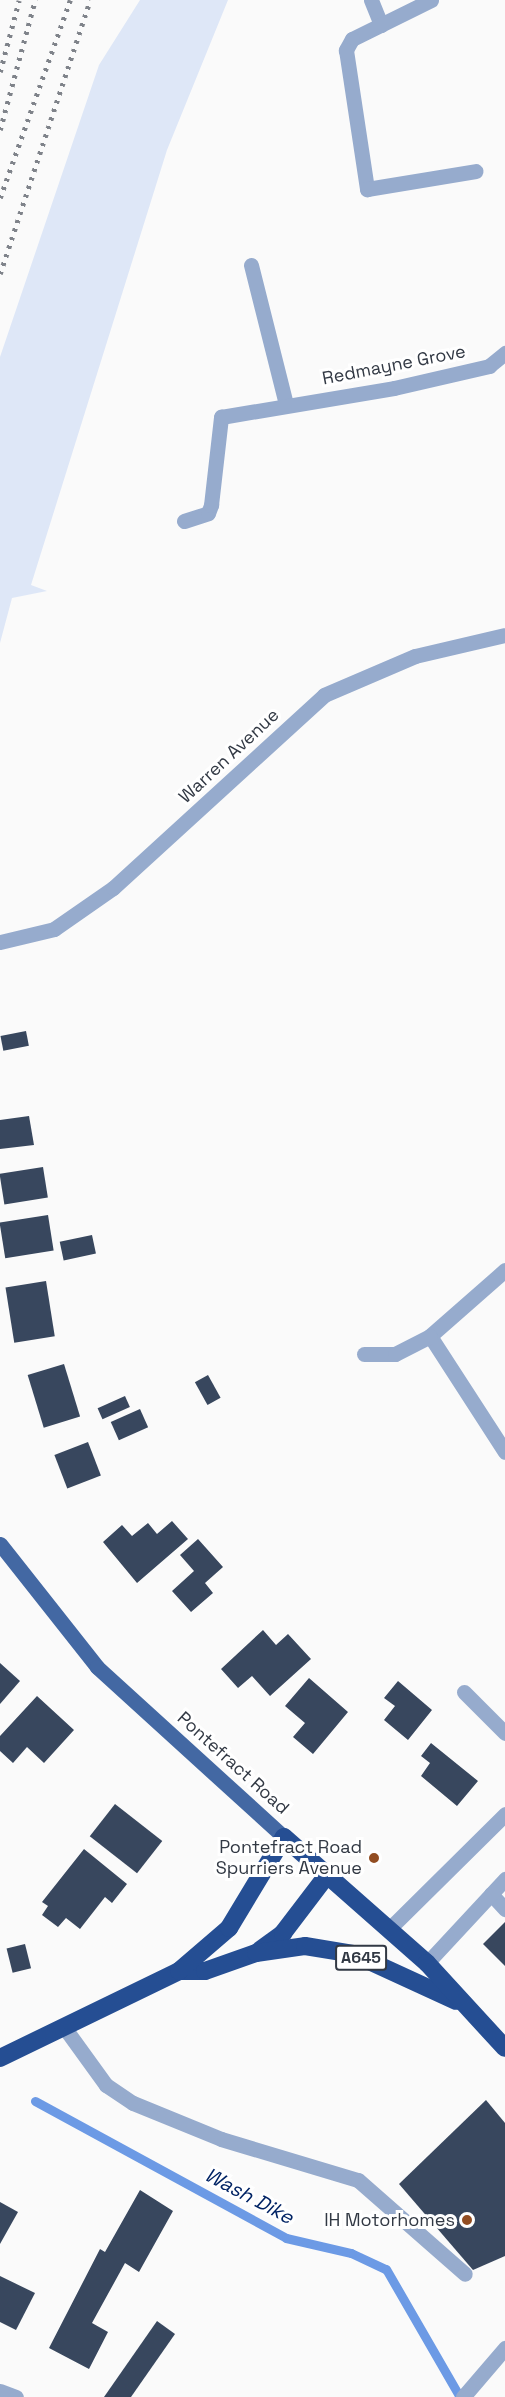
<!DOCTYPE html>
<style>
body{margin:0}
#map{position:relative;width:505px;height:2397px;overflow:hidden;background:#fafafa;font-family:"Space Grotesk",sans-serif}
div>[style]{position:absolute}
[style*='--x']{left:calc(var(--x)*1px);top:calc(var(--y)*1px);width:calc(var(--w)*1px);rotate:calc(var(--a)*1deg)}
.green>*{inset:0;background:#dee7f7}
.stream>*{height:9px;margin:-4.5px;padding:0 4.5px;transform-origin:4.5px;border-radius:4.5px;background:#6c9ae5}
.building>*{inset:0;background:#38475e;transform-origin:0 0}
.minor>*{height:15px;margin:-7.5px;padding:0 7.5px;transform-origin:7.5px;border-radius:7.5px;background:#96abcd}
.major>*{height:15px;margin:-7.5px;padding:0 7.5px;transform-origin:7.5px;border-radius:7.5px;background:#4368a3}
.highway>*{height:18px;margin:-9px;padding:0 9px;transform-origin:9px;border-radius:9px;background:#254e93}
.rail>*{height:4.5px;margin-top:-2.25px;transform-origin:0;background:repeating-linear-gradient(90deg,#7f838a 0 3px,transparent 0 9px)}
.dots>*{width:16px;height:16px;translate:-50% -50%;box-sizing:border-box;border:3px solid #fff;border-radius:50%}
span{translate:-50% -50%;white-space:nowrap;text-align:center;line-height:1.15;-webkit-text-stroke:6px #fff;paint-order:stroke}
.shield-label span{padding:2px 4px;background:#fff;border:2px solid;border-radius:4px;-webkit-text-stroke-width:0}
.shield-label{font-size:16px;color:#323944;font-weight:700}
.street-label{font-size:18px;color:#323944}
.poi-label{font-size:18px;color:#323944}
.right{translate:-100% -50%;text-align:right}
.water-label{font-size:20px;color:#002364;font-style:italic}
</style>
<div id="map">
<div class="green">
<div style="clip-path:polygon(140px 0,228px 0,167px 150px,31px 585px,47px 591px,12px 598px,0 643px,0 357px,99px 65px)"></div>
</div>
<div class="stream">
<div style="--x:35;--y:2101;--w:286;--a:28.6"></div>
<div style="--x:286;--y:2238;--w:67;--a:13"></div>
<div style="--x:351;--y:2253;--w:38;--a:25"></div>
<div style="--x:386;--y:2269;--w:148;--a:60"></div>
</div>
<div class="building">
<div style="left:26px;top:1031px;width:15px;height:26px;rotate:79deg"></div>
<div style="clip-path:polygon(29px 1116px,34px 1145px,0 1149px,0 1120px)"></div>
<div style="left:43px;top:1167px;width:31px;height:44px;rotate:81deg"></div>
<div style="left:48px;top:1215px;width:36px;height:49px;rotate:81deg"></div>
<div style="left:92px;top:1235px;width:19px;height:33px;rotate:78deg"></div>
<div style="left:46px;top:1281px;width:56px;height:41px;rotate:81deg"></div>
<div style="left:64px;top:1364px;width:55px;height:38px;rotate:73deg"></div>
<div style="left:208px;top:1375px;width:26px;height:15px;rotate:61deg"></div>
<div style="left:125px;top:1396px;width:12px;height:30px;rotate:66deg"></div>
<div style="left:140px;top:1409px;width:20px;height:32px;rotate:66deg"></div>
<div style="left:88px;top:1442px;width:36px;height:36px;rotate:69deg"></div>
<div style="clip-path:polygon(172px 1521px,188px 1539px,137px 1583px,103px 1542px,122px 1525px,132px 1536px,148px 1523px,157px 1534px)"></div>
<div style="clip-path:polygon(198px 1539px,223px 1567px,205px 1583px,213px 1593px,191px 1612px,172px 1591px,194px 1571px,180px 1555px)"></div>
<div style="clip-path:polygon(263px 1630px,276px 1645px,288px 1634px,311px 1659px,270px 1696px,252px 1676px,238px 1688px,221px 1669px)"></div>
<div style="clip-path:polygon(0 1663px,20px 1681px,0 1704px)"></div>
<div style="clip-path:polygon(309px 1678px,348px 1712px,313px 1754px,293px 1737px,305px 1723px,285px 1706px)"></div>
<div style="clip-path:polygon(398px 1681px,432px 1710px,408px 1740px,384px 1720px,395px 1706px,384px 1698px)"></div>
<div style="clip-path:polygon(37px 1696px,74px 1730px,44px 1763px,27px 1747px,13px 1763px,0 1751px,0 1736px)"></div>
<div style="clip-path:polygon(431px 1743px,478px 1781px,457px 1806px,421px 1776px,430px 1763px,421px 1756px)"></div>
<div style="left:115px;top:1804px;width:60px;height:41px;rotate:38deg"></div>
<div style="clip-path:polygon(84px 1849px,127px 1884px,112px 1903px,105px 1897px,80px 1929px,66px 1918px,58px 1927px,42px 1915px,48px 1906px,42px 1902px)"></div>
<div style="clip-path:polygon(505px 1922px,505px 1966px,483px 1944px)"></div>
<div style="left:25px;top:1944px;width:25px;height:19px;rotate:76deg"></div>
<div style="clip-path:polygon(486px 2100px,505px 2123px,505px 2256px,473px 2270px,399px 2184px)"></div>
<div style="clip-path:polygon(140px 2190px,173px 2211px,139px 2272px,125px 2263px,92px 2323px,108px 2332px,89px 2369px,49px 2348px,100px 2249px,105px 2252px)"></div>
<div style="clip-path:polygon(0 2202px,18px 2212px,0 2244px)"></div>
<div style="clip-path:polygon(0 2276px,35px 2293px,16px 2330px,0 2322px)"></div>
<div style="clip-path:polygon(157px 2321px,175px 2334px,131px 2397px,104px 2397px)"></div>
</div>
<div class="minor">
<div style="--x:371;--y:0;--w:27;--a:68"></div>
<div style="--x:431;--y:0;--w:88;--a:153.7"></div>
<div style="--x:352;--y:39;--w:13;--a:119"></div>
<div style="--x:346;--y:50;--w:141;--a:81.4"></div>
<div style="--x:367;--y:189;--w:110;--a:-9.4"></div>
<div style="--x:251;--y:265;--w:143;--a:75.9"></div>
<div style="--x:184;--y:521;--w:25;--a:-18"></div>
<div style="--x:208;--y:513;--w:9;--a:-69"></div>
<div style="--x:211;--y:505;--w:89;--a:-83.5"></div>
<div style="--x:221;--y:417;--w:175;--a:-9.5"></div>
<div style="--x:394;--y:388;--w:98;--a:-13"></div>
<div style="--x:489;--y:366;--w:21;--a:-39"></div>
<div style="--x:0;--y:942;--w:56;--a:-13.5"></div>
<div style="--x:54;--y:929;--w:72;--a:-34.8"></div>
<div style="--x:113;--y:888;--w:286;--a:-42.4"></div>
<div style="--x:324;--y:695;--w:99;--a:-23.2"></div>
<div style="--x:415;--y:656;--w:92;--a:-13.1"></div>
<div style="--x:505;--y:1270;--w:100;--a:138.7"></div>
<div style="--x:430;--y:1336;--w:138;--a:57.1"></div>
<div style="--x:364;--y:1354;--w:31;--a:0"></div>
<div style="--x:395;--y:1354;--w:39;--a:-27"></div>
<div style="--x:464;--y:1692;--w:58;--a:45"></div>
<div style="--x:491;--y:1894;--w:21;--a:47"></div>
<div style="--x:390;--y:1928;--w:162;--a:-44.7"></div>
<div style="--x:427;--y:1963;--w:115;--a:-47.1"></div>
<div style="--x:64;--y:2027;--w:72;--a:54.1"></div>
<div style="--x:106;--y:2085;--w:32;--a:34"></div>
<div style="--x:133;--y:2103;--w:95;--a:22.2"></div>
<div style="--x:221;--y:2139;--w:143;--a:16.7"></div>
<div style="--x:358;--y:2180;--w:142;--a:41.3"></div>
<div style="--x:0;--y:2391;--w:17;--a:21"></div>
<div style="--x:463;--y:2397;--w:65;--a:-49.4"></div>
</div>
<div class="major">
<div style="--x:0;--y:1544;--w:157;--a:51.7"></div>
<div style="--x:97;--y:1667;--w:253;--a:42.3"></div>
</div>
<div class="highway">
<div style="--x:260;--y:1950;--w:29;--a:-36"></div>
<div style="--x:283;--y:1933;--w:74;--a:-52.7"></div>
<div style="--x:179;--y:1971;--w:26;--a:0"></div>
<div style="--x:205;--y:1971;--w:54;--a:-19.4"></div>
<div style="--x:256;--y:1953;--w:49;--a:-8.1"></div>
<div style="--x:305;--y:1946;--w:50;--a:9.3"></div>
<div style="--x:354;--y:1954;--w:112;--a:24.7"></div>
<div style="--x:0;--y:2058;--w:199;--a:-25.9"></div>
<div style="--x:179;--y:1971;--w:66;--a:-40.7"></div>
<div style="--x:229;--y:1928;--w:106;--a:-58.9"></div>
<div style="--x:284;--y:1837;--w:191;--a:41.4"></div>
<div style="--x:427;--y:1963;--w:115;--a:47.5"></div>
</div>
<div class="rail">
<div style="--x:0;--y:72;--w:74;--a:-75.2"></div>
<div style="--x:0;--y:130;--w:135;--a:-74.9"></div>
<div style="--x:0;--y:198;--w:210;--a:-70.5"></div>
<div style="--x:0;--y:274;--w:288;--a:-71.8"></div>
</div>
<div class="dots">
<div style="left:374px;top:1858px;background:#924d22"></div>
<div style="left:467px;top:2220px;background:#924d22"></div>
</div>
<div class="shield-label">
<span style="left:361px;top:1958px">A645</span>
</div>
<div class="street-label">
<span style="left:394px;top:365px;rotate:-11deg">Redmayne Grove</span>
<span style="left:229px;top:756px;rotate:-43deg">Warren Avenue</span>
<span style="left:233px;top:1763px;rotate:42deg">Pontefract Road</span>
</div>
<div class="poi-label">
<span class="right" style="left:362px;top:1858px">Pontefract Road<br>Spurriers Avenue</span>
<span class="right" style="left:455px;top:2220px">IH Motorhomes</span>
</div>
<div class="water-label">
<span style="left:249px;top:2196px;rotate:28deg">Wash Dike</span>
</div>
</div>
